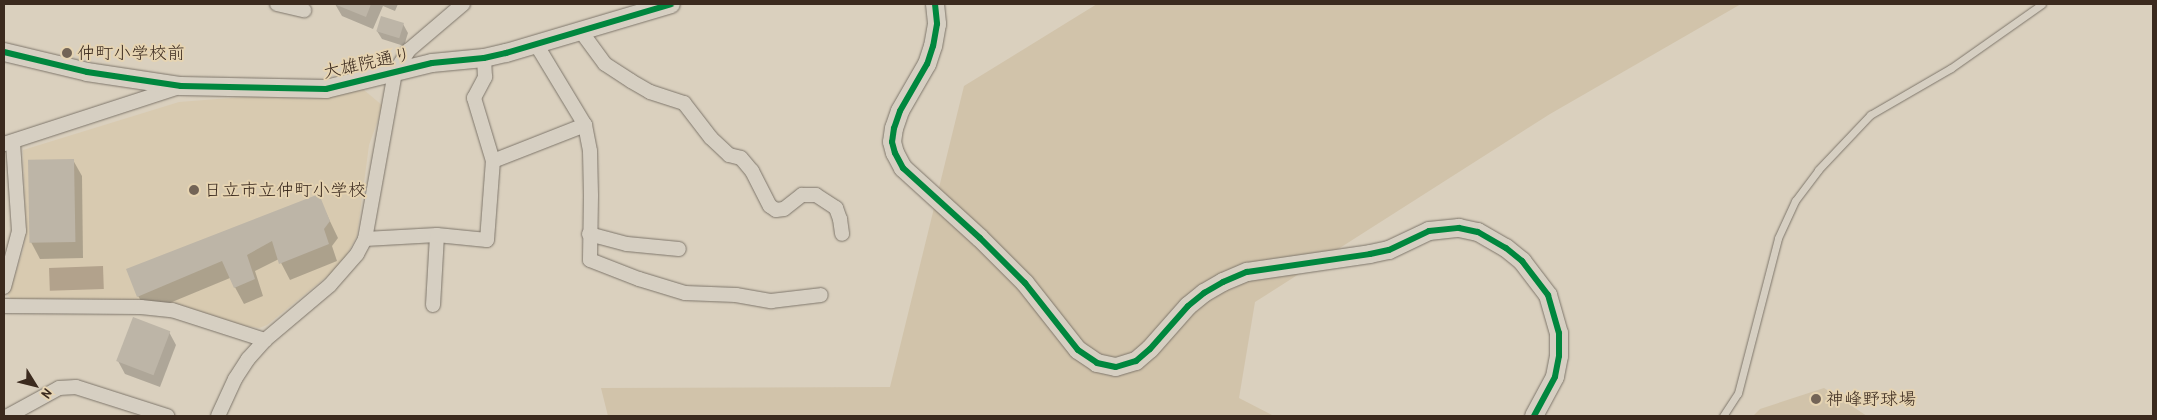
<!DOCTYPE html>
<meta charset="utf-8">
<style>
body{margin:0}
#map{position:relative;width:2157px;height:420px;overflow:hidden;background:#dad0be;font-family:"Patrick Hand","Klee One",sans-serif}
div>[style]{position:absolute}
[style*='--x']{left:calc(var(--x)*1px);top:calc(var(--y)*1px);width:calc(var(--w)*1px);rotate:calc(var(--a)*1deg)}
.built>*{inset:0;background:#d8cab0}
.green>*{inset:0;background:#d1c3aa}
.water>*{inset:0;background:#b2a28c;transform-origin:0 0}
.shadow>*{inset:0;background:#0003}
.building>*{inset:0;background:#bdb5a7;transform-origin:0 0}
.roads{filter:drop-shadow(0 0 1px #7e766b) drop-shadow(0 0 1px #7e766b)}
.service>*{height:7px;margin:-3.5px;padding:0 3.5px;transform-origin:3.5px;border-radius:3.5px;background:#d6cfc2}
.minor>*{height:14px;margin:-7px;padding:0 7px;transform-origin:7px;border-radius:7px;background:#d6cfc2}
.tertiary>*{height:18px;margin:-9px;padding:0 9px;transform-origin:9px;border-radius:9px;background:#d6cfc2}
.cycleway>*{height:6px;margin:-3px;padding:0 3px;transform-origin:3px;border-radius:3px;background:#00873e}
.dots>*{width:14px;height:14px;translate:-50% -50%;box-sizing:border-box;border:2px solid #e6d4b2;border-radius:50%}
span{translate:-50% -50%;white-space:nowrap;text-align:center;line-height:1.15;-webkit-text-stroke:4px #e6d4b2;paint-order:stroke}
.poi-label{font-size:18px;color:#3b2a1e}
.left{translate:0 -50%;text-align:left}
.street-label{font-size:18px;color:#3b2a1e}
.frame{position:absolute;inset:0;border:5px solid #3b2a1e;pointer-events:none}
.north{position:absolute;left:10px;top:360px;width:50px;height:50px;-webkit-text-stroke:4px #e6d4b2;paint-order:stroke;rotate:126deg;font-size:14px;font-weight:700;line-height:20px;text-align:center;color:#3b2a1e}
.north::after{content:'';display:block;margin:auto;width:18px;height:22px;background:#3b2a1e;clip-path:polygon(50% 0,100% 100%,50% 72%,0 100%)}
</style>
<div id="map">
<div class="built">
<div style="clip-path:polygon(364px 90px,383px 106px,369px 145px,357px 236px,341px 265px,267px 325px,259px 328px,237px 325px,177px 305px,14px 302px,8px 295px,23px 251px,26px 230px,23px 150px,179px 102px,257px 96px,306px 99px)"></div>
</div>
<div class="green">
<div style="clip-path:polygon(1097px 4px,1741px 4px,1550px 114px,1255px 302px,1239px 398px,1274px 416px,608px 416px,601px 388px,890px 387px,964px 86px)"></div>
<div style="clip-path:polygon(1824px 388px,1867px 416px,1753px 416px,1760px 409px)"></div>
</div>
<div class="water">
<div style="left:103px;top:266px;width:23px;height:54px;rotate:88deg"></div>
</div>
<div class="shadow">
<div style="clip-path:polygon(335px 4px,398px 4px,395px 11px,383px 6px,373px 29px,342px 16px)"></div>
<div style="clip-path:polygon(403px 24px,408px 33px,404px 46px,382px 39px,377px 31px)"></div>
<div style="clip-path:polygon(73px 160px,82px 176px,83px 258px,40px 259px,31px 242px)"></div>
<div style="clip-path:polygon(318px 196px,338px 238px,332px 246px,337px 261px,290px 280px,279px 259px,255px 271px,263px 296px,244px 304px,230px 278px,148px 312px,138px 296px)"></div>
<div style="clip-path:polygon(169px 332px,176px 345px,160px 387px,125px 374px,118px 361px)"></div>
</div>
<div class="building">
<div style="clip-path:polygon(334px 4px,371px 4px,366px 17px)"></div>
<div style="left:381px;top:16px;width:24px;height:16px;rotate:17deg"></div>
<div style="left:74px;top:159px;width:83px;height:46px;rotate:89deg"></div>
<div style="clip-path:polygon(319px 194px,330px 221px,324px 229px,329px 244px,279px 264px,272px 241px,247px 255px,255px 279px,234px 288px,222px 261px,137px 297px,126px 269px)"></div>
<div style="left:133px;top:317px;width:40px;height:47px;rotate:21deg"></div>
</div>
<div class="roads">
<div class="service">
<div style="--x:1723;--y:416;--w:27;--a:-57"></div>
<div style="--x:1738;--y:393;--w:160;--a:-75.5"></div>
<div style="--x:1778;--y:238;--w:41;--a:-65.3"></div>
<div style="--x:1795;--y:201;--w:39;--a:-53"></div>
<div style="--x:1818;--y:170;--w:76;--a:-46.6"></div>
<div style="--x:1870;--y:115;--w:94;--a:-30.1"></div>
<div style="--x:1951;--y:68;--w:111;--a:-35.1"></div>
</div>
<div class="minor">
<div style="--x:277;--y:4;--w:28;--a:13"></div>
<div style="--x:580;--y:30;--w:42;--a:53.7"></div>
<div style="--x:605;--y:64;--w:31;--a:33"></div>
<div style="--x:631;--y:81;--w:22;--a:30"></div>
<div style="--x:650;--y:92;--w:36;--a:18"></div>
<div style="--x:684;--y:103;--w:44;--a:52.4"></div>
<div style="--x:711;--y:138;--w:25;--a:43"></div>
<div style="--x:729;--y:155;--w:12;--a:14"></div>
<div style="--x:741;--y:158;--w:17;--a:50"></div>
<div style="--x:752;--y:171;--w:39;--a:63"></div>
<div style="--x:770;--y:206;--w:7;--a:34"></div>
<div style="--x:776;--y:210;--w:8;--a:-7"></div>
<div style="--x:784;--y:209;--w:23;--a:-38"></div>
<div style="--x:802;--y:195;--w:14;--a:0"></div>
<div style="--x:816;--y:195;--w:24;--a:33"></div>
<div style="--x:836;--y:208;--w:12;--a:70"></div>
<div style="--x:840;--y:219;--w:15;--a:82"></div>
<div style="--x:536;--y:44;--w:95;--a:58.8"></div>
<div style="--x:585;--y:125;--w:26;--a:79"></div>
<div style="--x:590;--y:151;--w:45;--a:88.7"></div>
<div style="--x:591;--y:196;--w:64;--a:90.9"></div>
<div style="--x:590;--y:260;--w:53;--a:21.2"></div>
<div style="--x:639;--y:279;--w:48;--a:16.9"></div>
<div style="--x:685;--y:293;--w:51;--a:2.2"></div>
<div style="--x:736;--y:295;--w:36;--a:10"></div>
<div style="--x:771;--y:301;--w:50;--a:-6.8"></div>
<div style="--x:4;--y:144;--w:184;--a:-18"></div>
<div style="--x:493;--y:161;--w:99;--a:-21.4"></div>
<div style="--x:589;--y:234;--w:39;--a:15"></div>
<div style="--x:627;--y:244;--w:52;--a:5.5"></div>
<div style="--x:365;--y:239;--w:72;--a:-3.2"></div>
<div style="--x:4;--y:287;--w:58;--a:-75"></div>
<div style="--x:19;--y:231;--w:88;--a:-93.9"></div>
<div style="--x:433;--y:305;--w:70;--a:-86.7"></div>
<div style="--x:437;--y:235;--w:50;--a:5.7"></div>
<div style="--x:487;--y:240;--w:79;--a:-85.7"></div>
<div style="--x:493;--y:161;--w:66;--a:-106.8"></div>
<div style="--x:474;--y:98;--w:24;--a:-62"></div>
<div style="--x:485;--y:77;--w:19;--a:-93"></div>
<div style="--x:4;--y:306;--w:137;--a:0.4"></div>
<div style="--x:141;--y:307;--w:31;--a:6"></div>
<div style="--x:172;--y:310;--w:98;--a:17.9"></div>
<div style="--x:8;--y:416;--w:58;--a:-28.8"></div>
<div style="--x:59;--y:388;--w:17;--a:-3"></div>
<div style="--x:76;--y:387;--w:96;--a:17.7"></div>
<div style="--x:218;--y:416;--w:41;--a:-65.3"></div>
<div style="--x:235;--y:379;--w:24;--a:-57"></div>
<div style="--x:248;--y:359;--w:25;--a:-48"></div>
<div style="--x:265;--y:340;--w:85;--a:-40.2"></div>
<div style="--x:330;--y:285;--w:41;--a:-48.9"></div>
<div style="--x:357;--y:254;--w:17;--a:-62"></div>
<div style="--x:365;--y:239;--w:170;--a:-79.8"></div>
<div style="--x:395;--y:72;--w:26;--a:-58"></div>
<div style="--x:409;--y:50;--w:71;--a:-40.4"></div>
</div>
<div class="tertiary">
<div style="--x:935;--y:4;--w:20;--a:84"></div>
<div style="--x:937;--y:24;--w:22;--a:100"></div>
<div style="--x:933;--y:46;--w:19;--a:108"></div>
<div style="--x:927;--y:64;--w:54;--a:119.9"></div>
<div style="--x:900;--y:111;--w:18;--a:109"></div>
<div style="--x:894;--y:128;--w:14;--a:98"></div>
<div style="--x:892;--y:142;--w:11;--a:75"></div>
<div style="--x:895;--y:153;--w:17;--a:62"></div>
<div style="--x:903;--y:168;--w:104;--a:42.3"></div>
<div style="--x:980;--y:238;--w:64;--a:45"></div>
<div style="--x:1025;--y:283;--w:85;--a:51.7"></div>
<div style="--x:1078;--y:350;--w:23;--a:34"></div>
<div style="--x:1097;--y:363;--w:19;--a:12"></div>
<div style="--x:1116;--y:367;--w:21;--a:-17"></div>
<div style="--x:1136;--y:361;--w:18;--a:-41"></div>
<div style="--x:1150;--y:349;--w:57;--a:-48.5"></div>
<div style="--x:1188;--y:306;--w:21;--a:-39"></div>
<div style="--x:1204;--y:293;--w:22;--a:-30"></div>
<div style="--x:1223;--y:282;--w:26;--a:-23"></div>
<div style="--x:1247;--y:272;--w:124;--a:-8.3"></div>
<div style="--x:1370;--y:254;--w:19;--a:-12"></div>
<div style="--x:1389;--y:250;--w:44;--a:-25.4"></div>
<div style="--x:1429;--y:231;--w:30;--a:-6"></div>
<div style="--x:1459;--y:228;--w:19;--a:12"></div>
<div style="--x:1478;--y:232;--w:32;--a:30"></div>
<div style="--x:1506;--y:248;--w:21;--a:39"></div>
<div style="--x:1522;--y:261;--w:43;--a:52.6"></div>
<div style="--x:1548;--y:295;--w:40;--a:74"></div>
<div style="--x:1559;--y:333;--w:23;--a:90"></div>
<div style="--x:1559;--y:356;--w:21;--a:101"></div>
<div style="--x:1555;--y:377;--w:44;--a:118.3"></div>
<div style="--x:4;--y:52;--w:85;--a:13.5"></div>
<div style="--x:87;--y:72;--w:95;--a:8.5"></div>
<div style="--x:181;--y:86;--w:145;--a:1.2"></div>
<div style="--x:326;--y:89;--w:109;--a:-13.8"></div>
<div style="--x:432;--y:63;--w:52;--a:-5.5"></div>
<div style="--x:484;--y:58;--w:23;--a:-13"></div>
<div style="--x:506;--y:53;--w:172;--a:-16.5"></div>
</div>
</div>
<div class="cycleway">
<div style="--x:935;--y:4;--w:20;--a:84"></div>
<div style="--x:937;--y:24;--w:22;--a:100"></div>
<div style="--x:933;--y:46;--w:19;--a:108"></div>
<div style="--x:927;--y:64;--w:54;--a:119.9"></div>
<div style="--x:900;--y:111;--w:18;--a:109"></div>
<div style="--x:894;--y:128;--w:14;--a:98"></div>
<div style="--x:892;--y:142;--w:11;--a:75"></div>
<div style="--x:895;--y:153;--w:17;--a:62"></div>
<div style="--x:903;--y:168;--w:104;--a:42.3"></div>
<div style="--x:980;--y:238;--w:64;--a:45"></div>
<div style="--x:1025;--y:283;--w:85;--a:51.7"></div>
<div style="--x:1078;--y:350;--w:23;--a:34"></div>
<div style="--x:1097;--y:363;--w:19;--a:12"></div>
<div style="--x:1116;--y:367;--w:21;--a:-17"></div>
<div style="--x:1136;--y:361;--w:18;--a:-41"></div>
<div style="--x:1150;--y:349;--w:57;--a:-48.5"></div>
<div style="--x:1188;--y:306;--w:21;--a:-39"></div>
<div style="--x:1204;--y:293;--w:22;--a:-30"></div>
<div style="--x:1223;--y:282;--w:26;--a:-23"></div>
<div style="--x:1247;--y:272;--w:124;--a:-8.3"></div>
<div style="--x:1370;--y:254;--w:19;--a:-12"></div>
<div style="--x:1389;--y:250;--w:44;--a:-25.4"></div>
<div style="--x:1429;--y:231;--w:30;--a:-6"></div>
<div style="--x:1459;--y:228;--w:19;--a:12"></div>
<div style="--x:1478;--y:232;--w:32;--a:30"></div>
<div style="--x:1506;--y:248;--w:21;--a:39"></div>
<div style="--x:1522;--y:261;--w:43;--a:52.6"></div>
<div style="--x:1548;--y:295;--w:40;--a:74"></div>
<div style="--x:1559;--y:333;--w:23;--a:90"></div>
<div style="--x:1559;--y:356;--w:21;--a:101"></div>
<div style="--x:1555;--y:377;--w:44;--a:118.3"></div>
<div style="--x:4;--y:52;--w:85;--a:13.5"></div>
<div style="--x:87;--y:72;--w:95;--a:8.5"></div>
<div style="--x:181;--y:86;--w:145;--a:1.2"></div>
<div style="--x:326;--y:89;--w:109;--a:-13.8"></div>
<div style="--x:432;--y:63;--w:52;--a:-5.5"></div>
<div style="--x:484;--y:58;--w:23;--a:-13"></div>
<div style="--x:506;--y:53;--w:172;--a:-16.5"></div>
</div>
<div class="dots">
<div style="left:67px;top:53px;background:#736456"></div>
<div style="left:194px;top:190px;background:#736456"></div>
<div style="left:1816px;top:399px;background:#736456"></div>
</div>
<div class="poi-label">
<span class="left" style="left:77px;top:53px">仲町小学校前</span>
<span class="left" style="left:204px;top:190px">日立市立仲町小学校</span>
<span class="left" style="left:1826px;top:399px">神峰野球場</span>
</div>
<div class="street-label">
<span style="left:367px;top:63px;rotate:-12deg">大雄院通り</span>
</div>
<div class="frame"></div>
<div class="north">N</div>
</div>
